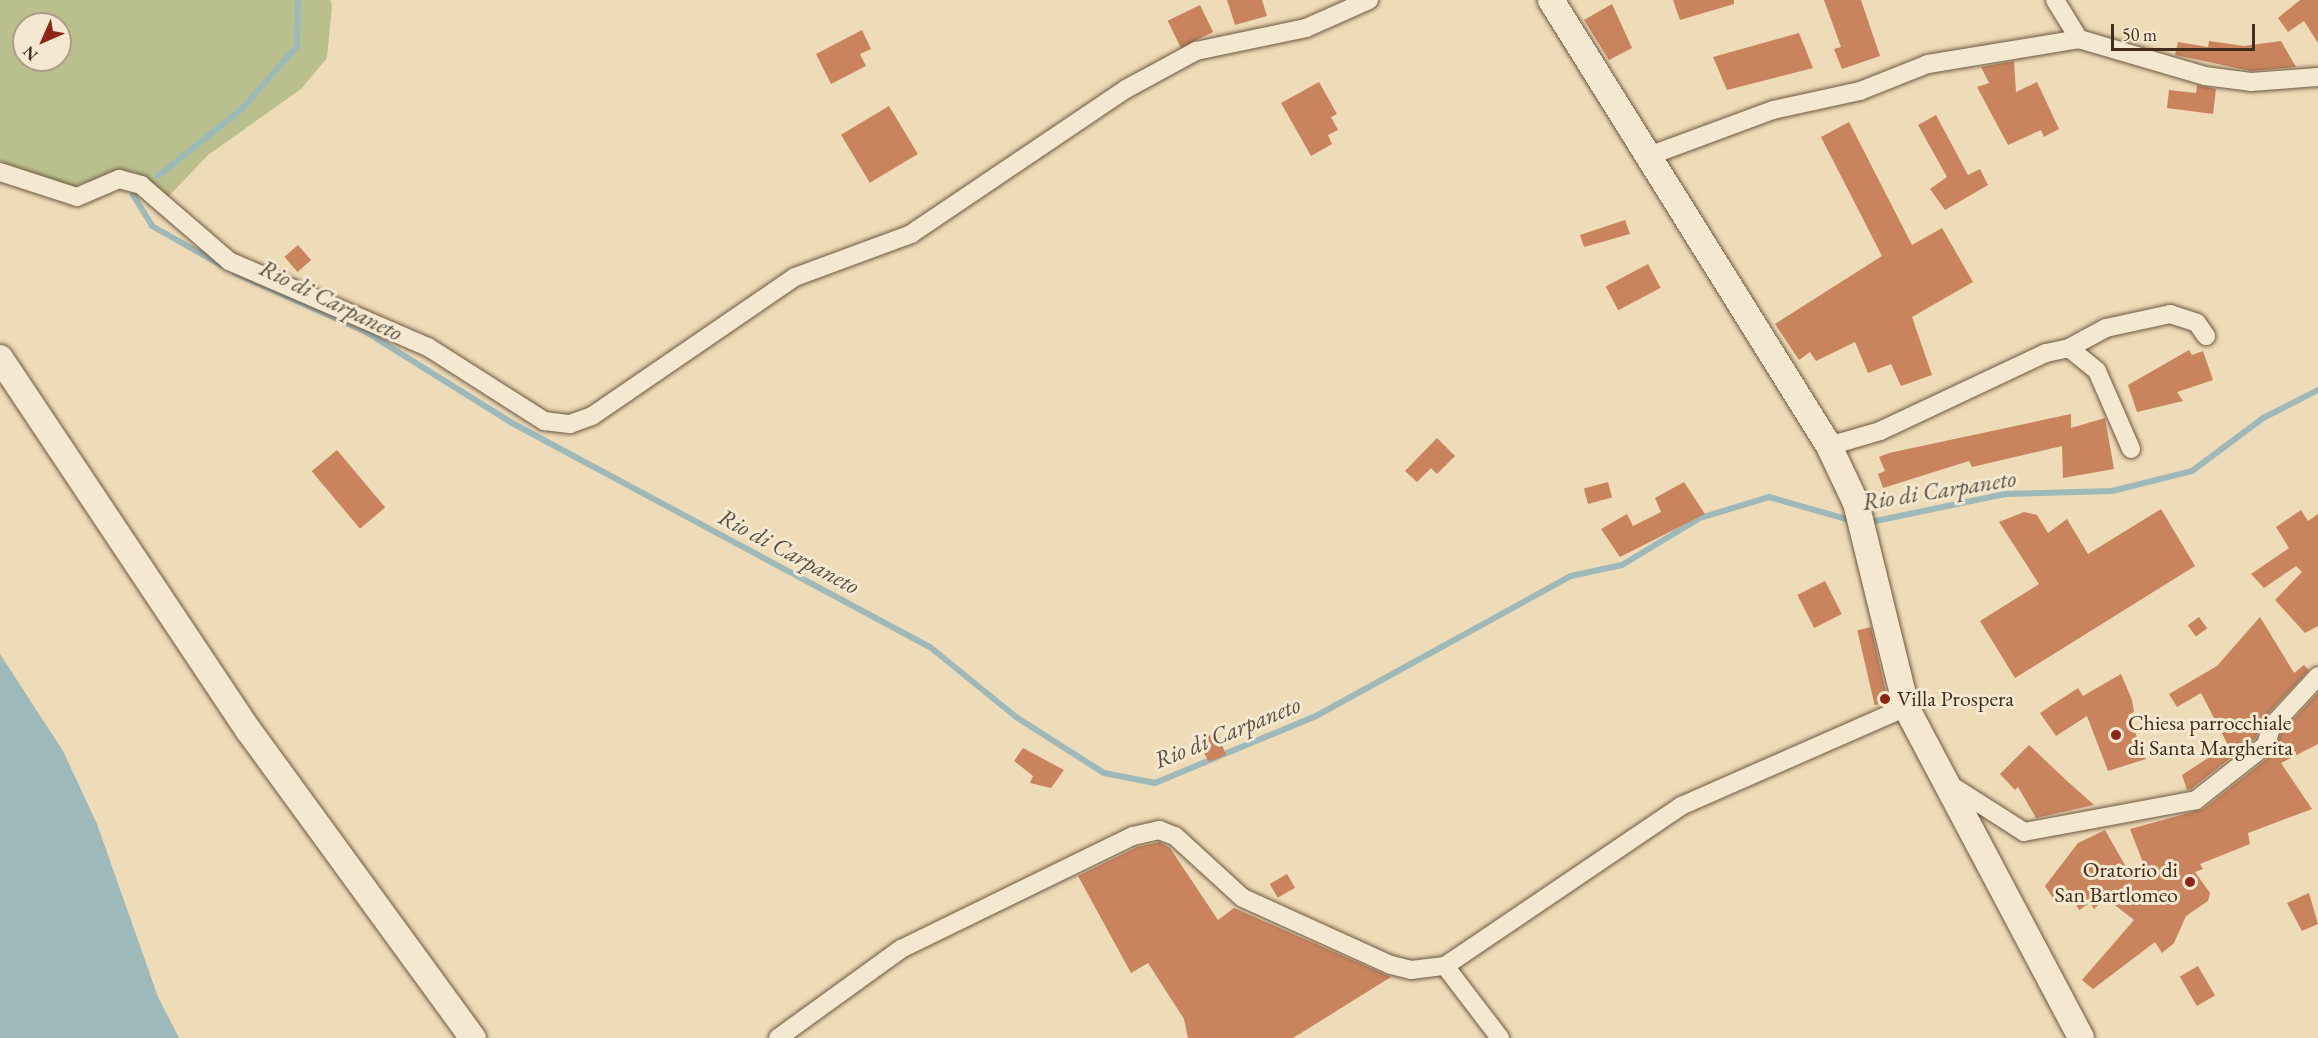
<!DOCTYPE html>
<style>
body{margin:0}
#map{position:relative;width:2318px;height:1038px;overflow:hidden;background:#eedbb7;font-family:"EB Garamond",serif}
div>[style]{position:absolute}
[style*='--x']{left:calc(var(--x)*1px);top:calc(var(--y)*1px);width:calc(var(--w)*1px);rotate:calc(var(--a)*1deg)}
.green>*{inset:0;background:#bac08d}
.water>*{inset:0;background:#9eb9b9}
.stream>*{height:6px;margin:-3px;padding:0 3px;transform-origin:3px;border-radius:3px;background:#9eb9b9}
.building>*{inset:0;background:#c9845e;transform-origin:0 0}
.roads{filter:drop-shadow(0 0 2px #6c5841) drop-shadow(0 0 2px #6c5841)}
.street>*{height:18px;margin:-9px;padding:0 9px;transform-origin:9px;border-radius:9px;background:#f4e8d0}
.secondary>*{height:26px;margin:-13px;padding:0 13px;transform-origin:13px;border-radius:13px;background:#f4e8d0}
.dots>*{width:16px;height:16px;translate:-50% -50%;box-sizing:border-box;border:3px solid #f4e8d0;border-radius:50%}
span{translate:-50% -50%;white-space:nowrap;text-align:center;line-height:1.15;-webkit-text-stroke:6px #f4e8d0;paint-order:stroke}
.poi-label{font-size:22px;color:#412d1a}
.left{translate:0 -50%;text-align:left}
.right{translate:-100% -50%;text-align:right}
.water-label{font-size:24px;color:#585042;font-style:italic}
.north{position:absolute;left:12px;top:12px;width:60px;height:60px;box-sizing:border-box;background:#f4e8d0;border:2px solid #ac9d87;border-radius:50%;rotate:225deg;font-size:16px;font-weight:700;line-height:24px;text-align:center;color:#412d1a}
.north::after{content:'';display:block;margin:auto;width:21px;height:27px;background:#8f2418;clip-path:polygon(50% 0,100% 100%,50% 72%,0 100%)}
.scale{position:absolute;left:2111px;top:24px;width:144px;height:27px;box-sizing:border-box;border:3px solid #412d1a;border-top:0;padding-left:8px;font-size:18px;line-height:21px;white-space:nowrap;color:#412d1a;-webkit-text-stroke:4px #f4e8d0;paint-order:stroke}
</style>
<div id="map">
<div class="green">
<div style="clip-path:polygon(evenodd,0 0,330px 0,332px 5px,327px 58px,301px 89px,208px 155px,167px 198px,140px 174px,124px 170px,71px 187px,0 161px,0 0,24px 24px,60px 24px,60px 60px,24px 60px,24px 24px)"></div>
</div>
<div class="water">
<div style="clip-path:polygon(0 654px,63px 751px,97px 824px,158px 997px,179px 1038px,0 1038px)"></div>
</div>
<div class="stream">
<div style="--x:158;--y:176;--w:107;--a:-38.6"></div>
<div style="--x:242;--y:109;--w:84;--a:-48.9"></div>
<div style="--x:297;--y:46;--w:46;--a:-88.8"></div>
<div style="--x:141;--y:189;--w:10;--a:143"></div>
<div style="--x:133;--y:195;--w:36;--a:58"></div>
<div style="--x:152;--y:226;--w:81;--a:29.4"></div>
<div style="--x:235;--y:273;--w:144;--a:24.2"></div>
<div style="--x:366;--y:332;--w:172;--a:31.9"></div>
<div style="--x:512;--y:423;--w:474;--a:28.2"></div>
<div style="--x:930;--y:647;--w:111;--a:39.1"></div>
<div style="--x:1016;--y:717;--w:104;--a:32.5"></div>
<div style="--x:1104;--y:773;--w:52;--a:11.1"></div>
<div style="--x:1155;--y:783;--w:174;--a:-22.6"></div>
<div style="--x:1316;--y:716;--w:291;--a:-28.8"></div>
<div style="--x:1571;--y:576;--w:52;--a:-12.2"></div>
<div style="--x:1622;--y:565;--w:91;--a:-31.1"></div>
<div style="--x:1700;--y:518;--w:72;--a:-16.9"></div>
<div style="--x:1769;--y:497;--w:87;--a:15.9"></div>
<div style="--x:1866;--y:523;--w:142;--a:-11.8"></div>
<div style="--x:2005;--y:494;--w:107;--a:-1.6"></div>
<div style="--x:2112;--y:491;--w:82;--a:-14"></div>
<div style="--x:2192;--y:471;--w:89;--a:-36.7"></div>
<div style="--x:2263;--y:418;--w:62;--a:-27"></div>
</div>
<div class="building">
<div style="clip-path:polygon(1227px 0,1262px 0,1267px 16px,1235px 25px)"></div>
<div style="clip-path:polygon(1673px 0,1734px 0,1734px 4px,1680px 20px)"></div>
<div style="clip-path:polygon(1824px 0,1861px 0,1880px 56px,1842px 69px,1834px 49px,1841px 47px)"></div>
<div style="clip-path:polygon(2300px 0,2318px 0,2318px 43px,2304px 21px,2288px 32px,2278px 18px)"></div>
<div style="clip-path:polygon(1612px 4px,1632px 48px,1609px 60px,1584px 20px)"></div>
<div style="left:1200px;top:5px;width:30px;height:36px;rotate:64deg"></div>
<div style="clip-path:polygon(862px 30px,871px 49px,860px 54px,866px 66px,831px 84px,816px 54px)"></div>
<div style="clip-path:polygon(1799px 33px,1813px 68px,1727px 90px,1713px 57px)"></div>
<div style="clip-path:polygon(2209px 41px,2244px 46px,2281px 41px,2296px 67px,2251px 71px,2175px 55px,2178px 42px,2208px 47px)"></div>
<div style="clip-path:polygon(2014px 61px,2016px 92px,2037px 82px,2059px 129px,2044px 137px,2041px 130px,2008px 145px,1977px 87px,1989px 83px,1981px 67px)"></div>
<div style="clip-path:polygon(1319px 82px,1337px 114px,1331px 117px,1338px 130px,1328px 135px,1332px 144px,1311px 156px,1281px 103px)"></div>
<div style="clip-path:polygon(2197px 85px,2216px 89px,2213px 114px,2167px 108px,2169px 90px,2196px 93px)"></div>
<div style="left:889px;top:106px;width:56px;height:56px;rotate:59deg"></div>
<div style="clip-path:polygon(1936px 115px,1968px 175px,1980px 169px,1988px 185px,1945px 210px,1930px 189px,1947px 177px,1918px 125px)"></div>
<div style="clip-path:polygon(1849px 122px,1912px 245px,1942px 228px,1973px 282px,1912px 317px,1932px 375px,1901px 386px,1891px 364px,1868px 373px,1855px 342px,1816px 361px,1810px 352px,1799px 360px,1775px 324px,1882px 256px,1821px 137px)"></div>
<div style="clip-path:polygon(1625px 220px,1630px 234px,1584px 247px,1580px 235px)"></div>
<div style="left:298px;top:245px;width:20px;height:18px;rotate:49deg"></div>
<div style="left:1648px;top:264px;width:27px;height:48px;rotate:62deg"></div>
<div style="clip-path:polygon(2189px 350px,2192px 355px,2203px 351px,2213px 380px,2177px 392px,2183px 401px,2137px 412px,2128px 385px)"></div>
<div style="clip-path:polygon(2071px 414px,2071px 428px,2105px 418px,2114px 469px,2063px 478px,2062px 446px,1972px 467px,1969px 461px,1883px 488px,1878px 474px,1885px 471px,1879px 457px,1889px 453px)"></div>
<div style="clip-path:polygon(1437px 438px,1455px 456px,1437px 474px,1431px 468px,1417px 482px,1405px 471px)"></div>
<div style="left:337px;top:450px;width:75px;height:33px;rotate:50deg"></div>
<div style="left:1608px;top:482px;width:16px;height:25px;rotate:75deg"></div>
<div style="clip-path:polygon(1684px 482px,1705px 514px,1620px 557px,1601px 529px,1627px 514px,1633px 526px,1661px 512px,1655px 498px)"></div>
<div style="clip-path:polygon(2161px 509px,2195px 566px,2015px 678px,1980px 621px,2039px 584px,1999px 522px,2024px 512px,2037px 515px,2048px 533px,2067px 519px,2088px 554px)"></div>
<div style="clip-path:polygon(2301px 510px,2308px 521px,2318px 514px,2318px 626px,2305px 633px,2275px 600px,2302px 572px,2296px 566px,2264px 588px,2251px 574px,2289px 548px,2276px 527px)"></div>
<div style="left:1825px;top:581px;width:37px;height:31px;rotate:63deg"></div>
<div style="left:2199px;top:617px;width:14px;height:14px;rotate:54deg"></div>
<div style="clip-path:polygon(2260px 617px,2294px 673px,2304px 665px,2309px 670px,2263px 719px,2256px 738px,2191px 789px,2187px 790px,2182px 775px,2228px 745px,2201px 693px,2177px 707px,2169px 694px,2217px 666px)"></div>
<div style="left:1871px;top:627px;width:77px;height:14px;rotate:77deg"></div>
<div style="clip-path:polygon(2121px 674px,2132px 700px,2134px 712px,2128px 715px,2146px 759px,2108px 771px,2087px 716px,2056px 736px,2040px 713px,2078px 688px,2083px 696px)"></div>
<div style="clip-path:polygon(2318px 693px,2318px 744px,2281px 763px,2312px 809px,2248px 833px,2250px 844px,2200px 864px,2203px 869px,2195px 872px,2210px 893px,2208px 901px,2186px 916px,2174px 943px,2162px 953px,2155px 942px,2093px 989px,2082px 980px,2134px 920px,2106px 898px,2094px 909px,2090px 903px,2079px 910px,2071px 895px,2056px 903px,2045px 886px,2078px 843px,2105px 830px,2130px 874px,2145px 868px,2130px 829px,2203px 809px,2273px 754px,2281px 733px)"></div>
<div style="clip-path:polygon(1217px 731px,1226px 755px,1209px 762px,1198px 742px)"></div>
<div style="clip-path:polygon(2029px 745px,2066px 780px,2094px 805px,2036px 818px,2018px 787px,2015px 790px,2000px 774px)"></div>
<div style="clip-path:polygon(1023px 748px,1064px 770px,1051px 788px,1030px 783px,1033px 776px,1014px 761px)"></div>
<div style="clip-path:polygon(1160px 842px,1170px 848px,1218px 920px,1234px 908px,1391px 977px,1293px 1038px,1188px 1038px,1184px 1019px,1148px 963px,1131px 973px,1078px 876px,1137px 847px)"></div>
<div style="left:1287px;top:874px;width:16px;height:20px;rotate:60deg"></div>
<div style="clip-path:polygon(2309px 893px,2318px 924px,2302px 931px,2287px 903px)"></div>
<div style="left:2198px;top:966px;width:34px;height:21px;rotate:60deg"></div>
</div>
<div class="roads">
<div class="street">
<div style="--x:2055;--y:0;--w:46;--a:58.4"></div>
<div style="--x:1646;--y:157;--w:135;--a:-20.3"></div>
<div style="--x:1773;--y:110;--w:89;--a:-12.3"></div>
<div style="--x:1860;--y:91;--w:73;--a:-21.7"></div>
<div style="--x:1928;--y:64;--w:153;--a:-9.4"></div>
<div style="--x:2079;--y:39;--w:131;--a:16.4"></div>
<div style="--x:2205;--y:76;--w:46;--a:7.4"></div>
<div style="--x:2251;--y:82;--w:67;--a:-4.3"></div>
<div style="--x:0;--y:172;--w:81;--a:18"></div>
<div style="--x:77;--y:197;--w:46;--a:-23.2"></div>
<div style="--x:119;--y:179;--w:23;--a:15"></div>
<div style="--x:141;--y:185;--w:116;--a:40.8"></div>
<div style="--x:229;--y:261;--w:217;--a:23.4"></div>
<div style="--x:428;--y:347;--w:138;--a:32.5"></div>
<div style="--x:544;--y:421;--w:26;--a:7"></div>
<div style="--x:570;--y:424;--w:23;--a:-20"></div>
<div style="--x:592;--y:416;--w:246;--a:-34.4"></div>
<div style="--x:795;--y:277;--w:124;--a:-20.3"></div>
<div style="--x:911;--y:234;--w:259;--a:-34"></div>
<div style="--x:1126;--y:89;--w:80;--a:-28.5"></div>
<div style="--x:1196;--y:51;--w:112;--a:-11.8"></div>
<div style="--x:1306;--y:28;--w:69;--a:-24"></div>
<div style="--x:2069;--y:348;--w:42;--a:-28.4"></div>
<div style="--x:2106;--y:328;--w:66;--a:-12.3"></div>
<div style="--x:2170;--y:314;--w:28;--a:18"></div>
<div style="--x:2197;--y:323;--w:16;--a:55"></div>
<div style="--x:1829;--y:446;--w:53;--a:-16.4"></div>
<div style="--x:1880;--y:431;--w:183;--a:-25.2"></div>
<div style="--x:2046;--y:353;--w:24;--a:-12"></div>
<div style="--x:2069;--y:348;--w:36;--a:39"></div>
<div style="--x:2097;--y:371;--w:85;--a:66.4"></div>
<div style="--x:1949;--y:784;--w:89;--a:32.6"></div>
<div style="--x:2024;--y:832;--w:175;--a:-10.5"></div>
<div style="--x:2196;--y:800;--w:89;--a:-38.2"></div>
<div style="--x:2266;--y:745;--w:19;--a:-74"></div>
<div style="--x:2271;--y:727;--w:69;--a:-47.3"></div>
<div style="--x:1445;--y:966;--w:285;--a:-34.1"></div>
<div style="--x:1681;--y:806;--w:246;--a:-23.7"></div>
<div style="--x:778;--y:1038;--w:152;--a:-35.9"></div>
<div style="--x:901;--y:949;--w:258;--a:-26"></div>
<div style="--x:1133;--y:836;--w:27;--a:-13"></div>
<div style="--x:1159;--y:830;--w:17;--a:21"></div>
<div style="--x:1175;--y:836;--w:92;--a:42.4"></div>
<div style="--x:1243;--y:898;--w:162;--a:24.4"></div>
<div style="--x:1391;--y:965;--w:21;--a:14"></div>
<div style="--x:1411;--y:970;--w:34;--a:-7"></div>
<div style="--x:1445;--y:966;--w:91;--a:52.6"></div>
</div>
<div class="secondary">
<div style="--x:1551;--y:0;--w:526;--a:58.06"></div>
<div style="--x:1829;--y:446;--w:63;--a:64.7"></div>
<div style="--x:1856;--y:503;--w:210;--a:76.2"></div>
<div style="--x:1906;--y:707;--w:374;--a:62.1"></div>
<div style="--x:0;--y:358;--w:448;--a:56.3"></div>
<div style="--x:249;--y:731;--w:380;--a:53.9"></div>
</div>
</div>
<div class="dots">
<div style="left:1885px;top:699px;background:#8f2418"></div>
<div style="left:2116px;top:735px;background:#8f2418"></div>
<div style="left:2190px;top:882px;background:#8f2418"></div>
</div>
<div class="poi-label">
<span class="left" style="left:1897px;top:699px">Villa Prospera</span>
<span class="left" style="left:2128px;top:735px">Chiesa parrocchiale<br>di Santa Margherita</span>
<span class="right" style="left:2178px;top:882px">Oratorio di<br>San Bartlomeo</span>
</div>
<div class="water-label">
<span style="left:331px;top:300px;rotate:26deg">Rio di Carpaneto</span>
<span style="left:1939px;top:490px;rotate:-9deg">Rio di Carpaneto</span>
<span style="left:789px;top:551px;rotate:28deg">Rio di Carpaneto</span>
<span style="left:1227px;top:732px;rotate:-22deg">Rio di Carpaneto</span>
</div>
<div class="north">N</div>
<div class="scale">50 m</div>
</div>
